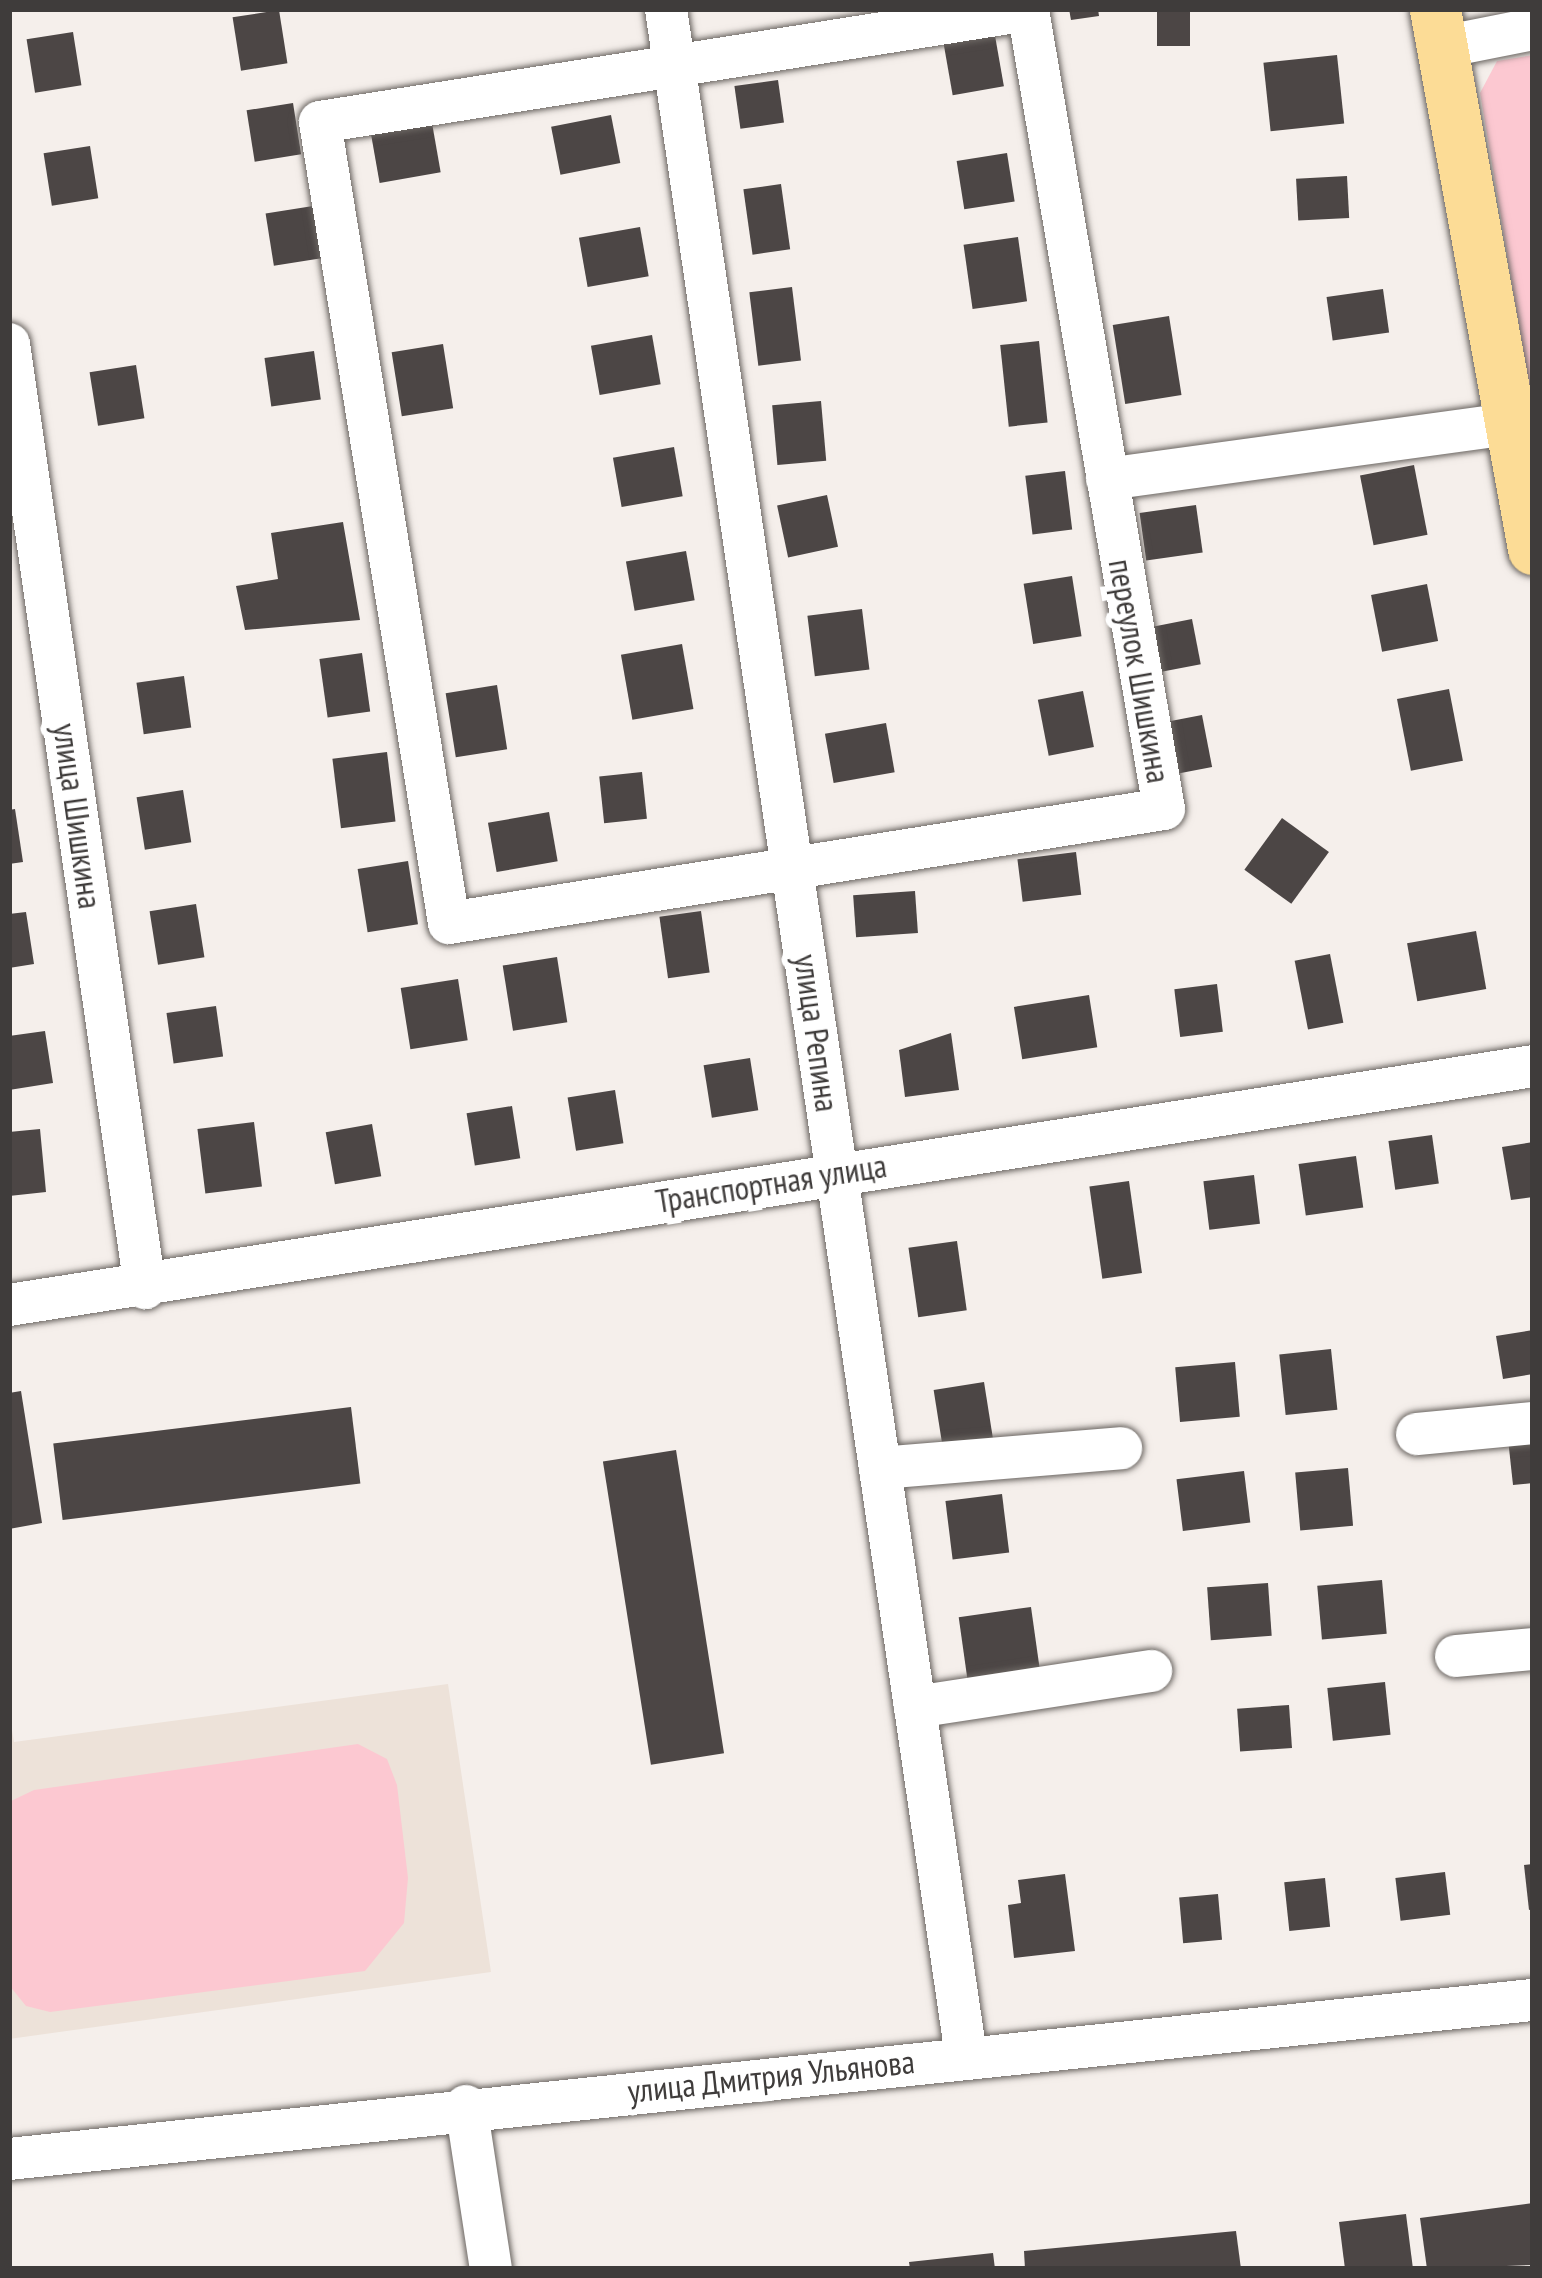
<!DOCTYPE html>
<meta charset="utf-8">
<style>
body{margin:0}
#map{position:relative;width:1542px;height:2278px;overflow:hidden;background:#f5efeb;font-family:"PT Sans Narrow",sans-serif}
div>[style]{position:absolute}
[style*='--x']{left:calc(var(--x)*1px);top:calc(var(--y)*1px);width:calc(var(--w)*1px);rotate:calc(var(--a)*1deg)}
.built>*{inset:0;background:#ede2d9}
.green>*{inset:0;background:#fcc8d1}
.building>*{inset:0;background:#4c4645;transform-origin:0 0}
.roads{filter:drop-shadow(0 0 3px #6b6662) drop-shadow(0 0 3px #6b6662)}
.minor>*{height:42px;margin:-21px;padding:0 21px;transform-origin:21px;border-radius:21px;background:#fff}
.major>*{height:51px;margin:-25.5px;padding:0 25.5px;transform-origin:25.5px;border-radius:25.5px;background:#fcdc96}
span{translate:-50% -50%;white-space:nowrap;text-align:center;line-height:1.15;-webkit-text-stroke:12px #fff;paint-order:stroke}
.street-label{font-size:33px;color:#3f3c3b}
.frame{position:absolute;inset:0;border:12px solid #3f3c3b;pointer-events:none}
</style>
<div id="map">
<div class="built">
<div style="clip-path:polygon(448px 1684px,491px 1972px,9px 2039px,9px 1713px,14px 1742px)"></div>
</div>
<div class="green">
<div style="clip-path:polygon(1533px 55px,1533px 407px,1480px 93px,1497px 61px)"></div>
<div style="clip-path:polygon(358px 1744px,387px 1759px,397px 1785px,408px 1878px,404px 1923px,365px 1971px,50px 2012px,26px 2006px,9px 1985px,9px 1802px,34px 1790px)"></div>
</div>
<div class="building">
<div style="clip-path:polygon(1069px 9px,1098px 9px,1099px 16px,1071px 20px)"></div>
<div style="left:1157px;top:9px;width:33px;height:37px"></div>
<div style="left:279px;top:10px;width:54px;height:47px;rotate:81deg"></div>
<div style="left:994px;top:30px;width:57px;height:52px;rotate:80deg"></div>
<div style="left:73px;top:32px;width:54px;height:47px;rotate:81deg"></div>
<div style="left:1337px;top:55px;width:69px;height:74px;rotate:84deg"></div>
<div style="left:778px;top:80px;width:43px;height:44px;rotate:82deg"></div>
<div style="left:293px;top:103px;width:52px;height:47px;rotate:81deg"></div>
<div style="left:611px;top:115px;width:49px;height:61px;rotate:79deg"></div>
<div style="left:432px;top:123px;width:50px;height:62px;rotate:80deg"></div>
<div style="left:90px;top:146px;width:53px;height:47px;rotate:81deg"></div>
<div style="left:1007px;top:153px;width:49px;height:51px;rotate:81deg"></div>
<div style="left:1347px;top:176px;width:42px;height:51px;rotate:87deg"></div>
<div style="left:781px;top:184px;width:66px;height:38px;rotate:82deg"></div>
<div style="left:313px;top:206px;width:53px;height:48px;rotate:81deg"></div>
<div style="left:640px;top:227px;width:50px;height:62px;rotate:80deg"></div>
<div style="left:1018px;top:237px;width:65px;height:55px;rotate:82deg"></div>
<div style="left:792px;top:287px;width:74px;height:43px;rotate:83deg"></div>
<div style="left:1383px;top:289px;width:44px;height:57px;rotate:82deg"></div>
<div style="left:1169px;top:316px;width:80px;height:57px;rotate:81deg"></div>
<div style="left:652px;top:335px;width:50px;height:62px;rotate:80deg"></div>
<div style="left:1039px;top:341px;width:82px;height:39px;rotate:84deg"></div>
<div style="left:443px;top:344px;width:65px;height:52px;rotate:81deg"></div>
<div style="left:314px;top:351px;width:49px;height:50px;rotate:82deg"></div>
<div style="left:136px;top:365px;width:54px;height:47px;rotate:81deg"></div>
<div style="left:821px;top:401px;width:60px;height:49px;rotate:85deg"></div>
<div style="left:674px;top:447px;width:50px;height:62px;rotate:80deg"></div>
<div style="left:1414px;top:465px;width:71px;height:55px;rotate:79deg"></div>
<div style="left:1065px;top:471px;width:59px;height:40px;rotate:83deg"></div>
<div style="left:827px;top:495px;width:53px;height:51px;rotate:78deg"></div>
<div style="left:1196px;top:505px;width:48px;height:57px;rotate:82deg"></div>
<div style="clip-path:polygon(343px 522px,360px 620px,245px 630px,236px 586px,278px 579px,271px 533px)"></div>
<div style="left:686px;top:551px;width:50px;height:61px;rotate:80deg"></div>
<div style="left:1072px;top:576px;width:61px;height:49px;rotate:81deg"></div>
<div style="left:1427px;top:584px;width:58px;height:57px;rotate:79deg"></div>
<div style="left:862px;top:609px;width:61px;height:55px;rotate:83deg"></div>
<div style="left:1192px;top:619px;width:46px;height:40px;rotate:79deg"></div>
<div style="left:682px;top:644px;width:66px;height:62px;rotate:80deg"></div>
<div style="left:362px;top:653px;width:59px;height:43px;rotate:82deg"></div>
<div style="left:184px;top:676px;width:52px;height:48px;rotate:82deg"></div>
<div style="left:497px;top:685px;width:65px;height:52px;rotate:81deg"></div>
<div style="left:1449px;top:689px;width:73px;height:53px;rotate:79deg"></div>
<div style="left:1083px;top:691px;width:57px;height:46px;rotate:79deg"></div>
<div style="left:1202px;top:715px;width:53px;height:41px;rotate:79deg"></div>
<div style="left:886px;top:723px;width:50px;height:62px;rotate:80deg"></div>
<div style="left:387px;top:752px;width:70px;height:55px;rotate:83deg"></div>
<div style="left:642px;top:772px;width:47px;height:43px;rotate:84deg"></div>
<div style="left:183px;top:790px;width:53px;height:47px;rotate:81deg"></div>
<div style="clip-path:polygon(15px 809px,23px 862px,9px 864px,9px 810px)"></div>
<div style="left:549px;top:812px;width:50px;height:62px;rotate:80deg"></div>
<div style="left:1282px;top:818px;width:58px;height:64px;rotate:36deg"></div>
<div style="left:1076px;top:852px;width:43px;height:59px;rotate:83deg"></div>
<div style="left:408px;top:861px;width:64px;height:51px;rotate:81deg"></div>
<div style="left:915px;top:891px;width:42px;height:62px;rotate:86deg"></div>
<div style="left:196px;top:904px;width:54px;height:47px;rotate:81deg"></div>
<div style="left:701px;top:911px;width:62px;height:42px;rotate:82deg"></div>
<div style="clip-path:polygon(26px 912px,34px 964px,9px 968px,9px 914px)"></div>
<div style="left:1476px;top:931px;width:59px;height:70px;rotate:80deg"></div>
<div style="left:1330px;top:954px;width:70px;height:36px;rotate:79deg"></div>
<div style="left:557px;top:957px;width:66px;height:55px;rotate:81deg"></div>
<div style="left:458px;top:979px;width:62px;height:58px;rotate:81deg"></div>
<div style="left:1217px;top:984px;width:48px;height:43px;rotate:83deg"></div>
<div style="left:1089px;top:995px;width:53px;height:76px;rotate:81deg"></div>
<div style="left:216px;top:1006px;width:51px;height:50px;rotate:82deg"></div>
<div style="clip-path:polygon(45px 1031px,53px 1083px,9px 1090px,9px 1036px)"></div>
<div style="clip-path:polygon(951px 1033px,959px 1090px,905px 1097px,899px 1050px)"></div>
<div style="left:750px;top:1058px;width:53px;height:47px;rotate:81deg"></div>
<div style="left:615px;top:1090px;width:54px;height:48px;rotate:81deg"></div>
<div style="left:512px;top:1106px;width:53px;height:46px;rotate:81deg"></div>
<div style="left:254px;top:1122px;width:65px;height:57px;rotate:83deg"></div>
<div style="left:372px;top:1124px;width:53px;height:47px;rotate:80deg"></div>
<div style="clip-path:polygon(40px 1129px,46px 1192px,9px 1196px,9px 1132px)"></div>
<div style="left:1432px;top:1135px;width:49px;height:44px;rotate:82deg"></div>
<div style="clip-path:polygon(1533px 1142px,1533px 1197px,1511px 1200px,1502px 1147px)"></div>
<div style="left:1356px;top:1156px;width:52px;height:58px;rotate:82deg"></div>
<div style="left:1254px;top:1175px;width:49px;height:51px;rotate:83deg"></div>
<div style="left:1129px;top:1181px;width:93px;height:40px;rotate:82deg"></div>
<div style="left:957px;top:1241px;width:70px;height:49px;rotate:82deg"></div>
<div style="clip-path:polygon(1533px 1330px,1533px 1374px,1503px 1379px,1496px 1336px)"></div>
<div style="left:1331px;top:1349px;width:61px;height:52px;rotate:84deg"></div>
<div style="left:1235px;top:1362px;width:55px;height:60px;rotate:85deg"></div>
<div style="left:984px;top:1382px;width:60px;height:51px;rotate:81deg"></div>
<div style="clip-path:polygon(21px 1391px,42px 1523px,9px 1529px,9px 1393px)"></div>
<div style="left:351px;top:1407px;width:77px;height:300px;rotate:83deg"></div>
<div style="clip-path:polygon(1533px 1437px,1533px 1483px,1513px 1485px,1508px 1439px)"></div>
<div style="left:676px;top:1450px;width:307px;height:74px;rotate:81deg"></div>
<div style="left:1348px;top:1468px;width:58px;height:53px;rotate:85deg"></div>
<div style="left:1244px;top:1471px;width:52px;height:68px;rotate:83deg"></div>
<div style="left:1002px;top:1494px;width:59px;height:57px;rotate:83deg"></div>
<div style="left:1382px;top:1580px;width:54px;height:65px;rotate:85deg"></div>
<div style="left:1268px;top:1583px;width:53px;height:61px;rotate:86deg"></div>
<div style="left:1031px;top:1607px;width:68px;height:73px;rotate:82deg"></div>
<div style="left:1385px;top:1682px;width:53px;height:58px;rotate:84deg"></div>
<div style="left:1289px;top:1705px;width:43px;height:52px;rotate:86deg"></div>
<div style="clip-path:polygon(1533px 1864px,1533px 1909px,1529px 1910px,1524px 1865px)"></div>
<div style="left:1445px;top:1872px;width:43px;height:50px;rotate:83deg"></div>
<div style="clip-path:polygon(1065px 1874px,1075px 1951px,1014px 1958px,1008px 1905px,1021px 1903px,1018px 1880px)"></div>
<div style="left:1325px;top:1878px;width:49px;height:41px;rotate:84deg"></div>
<div style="left:1218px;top:1894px;width:46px;height:39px;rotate:85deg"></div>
<div style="clip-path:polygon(1533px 2203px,1533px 2265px,1427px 2269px,1420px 2218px)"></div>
<div style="clip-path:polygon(1406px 2214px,1413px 2269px,1345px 2269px,1339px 2222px)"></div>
<div style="clip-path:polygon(1236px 2231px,1241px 2269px,1025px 2269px,1024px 2251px)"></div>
<div style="clip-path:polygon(993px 2253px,995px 2269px,910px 2269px,909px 2262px)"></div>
</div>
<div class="roads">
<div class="minor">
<div style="--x:666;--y:9;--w:2069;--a:81.66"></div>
<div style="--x:1028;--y:10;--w:810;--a:80.34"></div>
<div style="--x:1164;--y:809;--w:724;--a:170.94"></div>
<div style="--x:449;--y:923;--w:811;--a:-99.15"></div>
<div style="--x:320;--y:122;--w:717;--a:-8.99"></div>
<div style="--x:1442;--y:47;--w:93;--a:-11.2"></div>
<div style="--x:9;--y:344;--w:954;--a:81.8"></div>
<div style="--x:1107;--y:479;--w:407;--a:-7.8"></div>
<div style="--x:9;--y:1305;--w:1543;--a:-8.91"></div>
<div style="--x:1417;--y:1434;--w:117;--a:-5.4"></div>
<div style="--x:880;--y:1468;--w:242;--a:-4.7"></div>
<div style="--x:1456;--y:1656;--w:77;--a:-5.2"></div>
<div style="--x:915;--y:1707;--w:239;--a:-8.7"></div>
<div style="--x:466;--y:2106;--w:165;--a:81.3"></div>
<div style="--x:9;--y:2159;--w:1532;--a:-5.96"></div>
</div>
<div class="major">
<div style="--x:1435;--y:9;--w:549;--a:79.71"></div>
</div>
</div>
<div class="street-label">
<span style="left:1140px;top:671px;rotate:80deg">переулок Шишкина</span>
<span style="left:78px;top:816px;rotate:82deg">улица Шишкина</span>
<span style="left:817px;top:1033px;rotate:82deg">улица Репина</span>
<span style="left:771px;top:1183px;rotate:-9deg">Транспортная улица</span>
<span style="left:771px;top:2076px;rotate:-6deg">улица Дмитрия Ульянова</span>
</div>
<div class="frame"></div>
</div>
